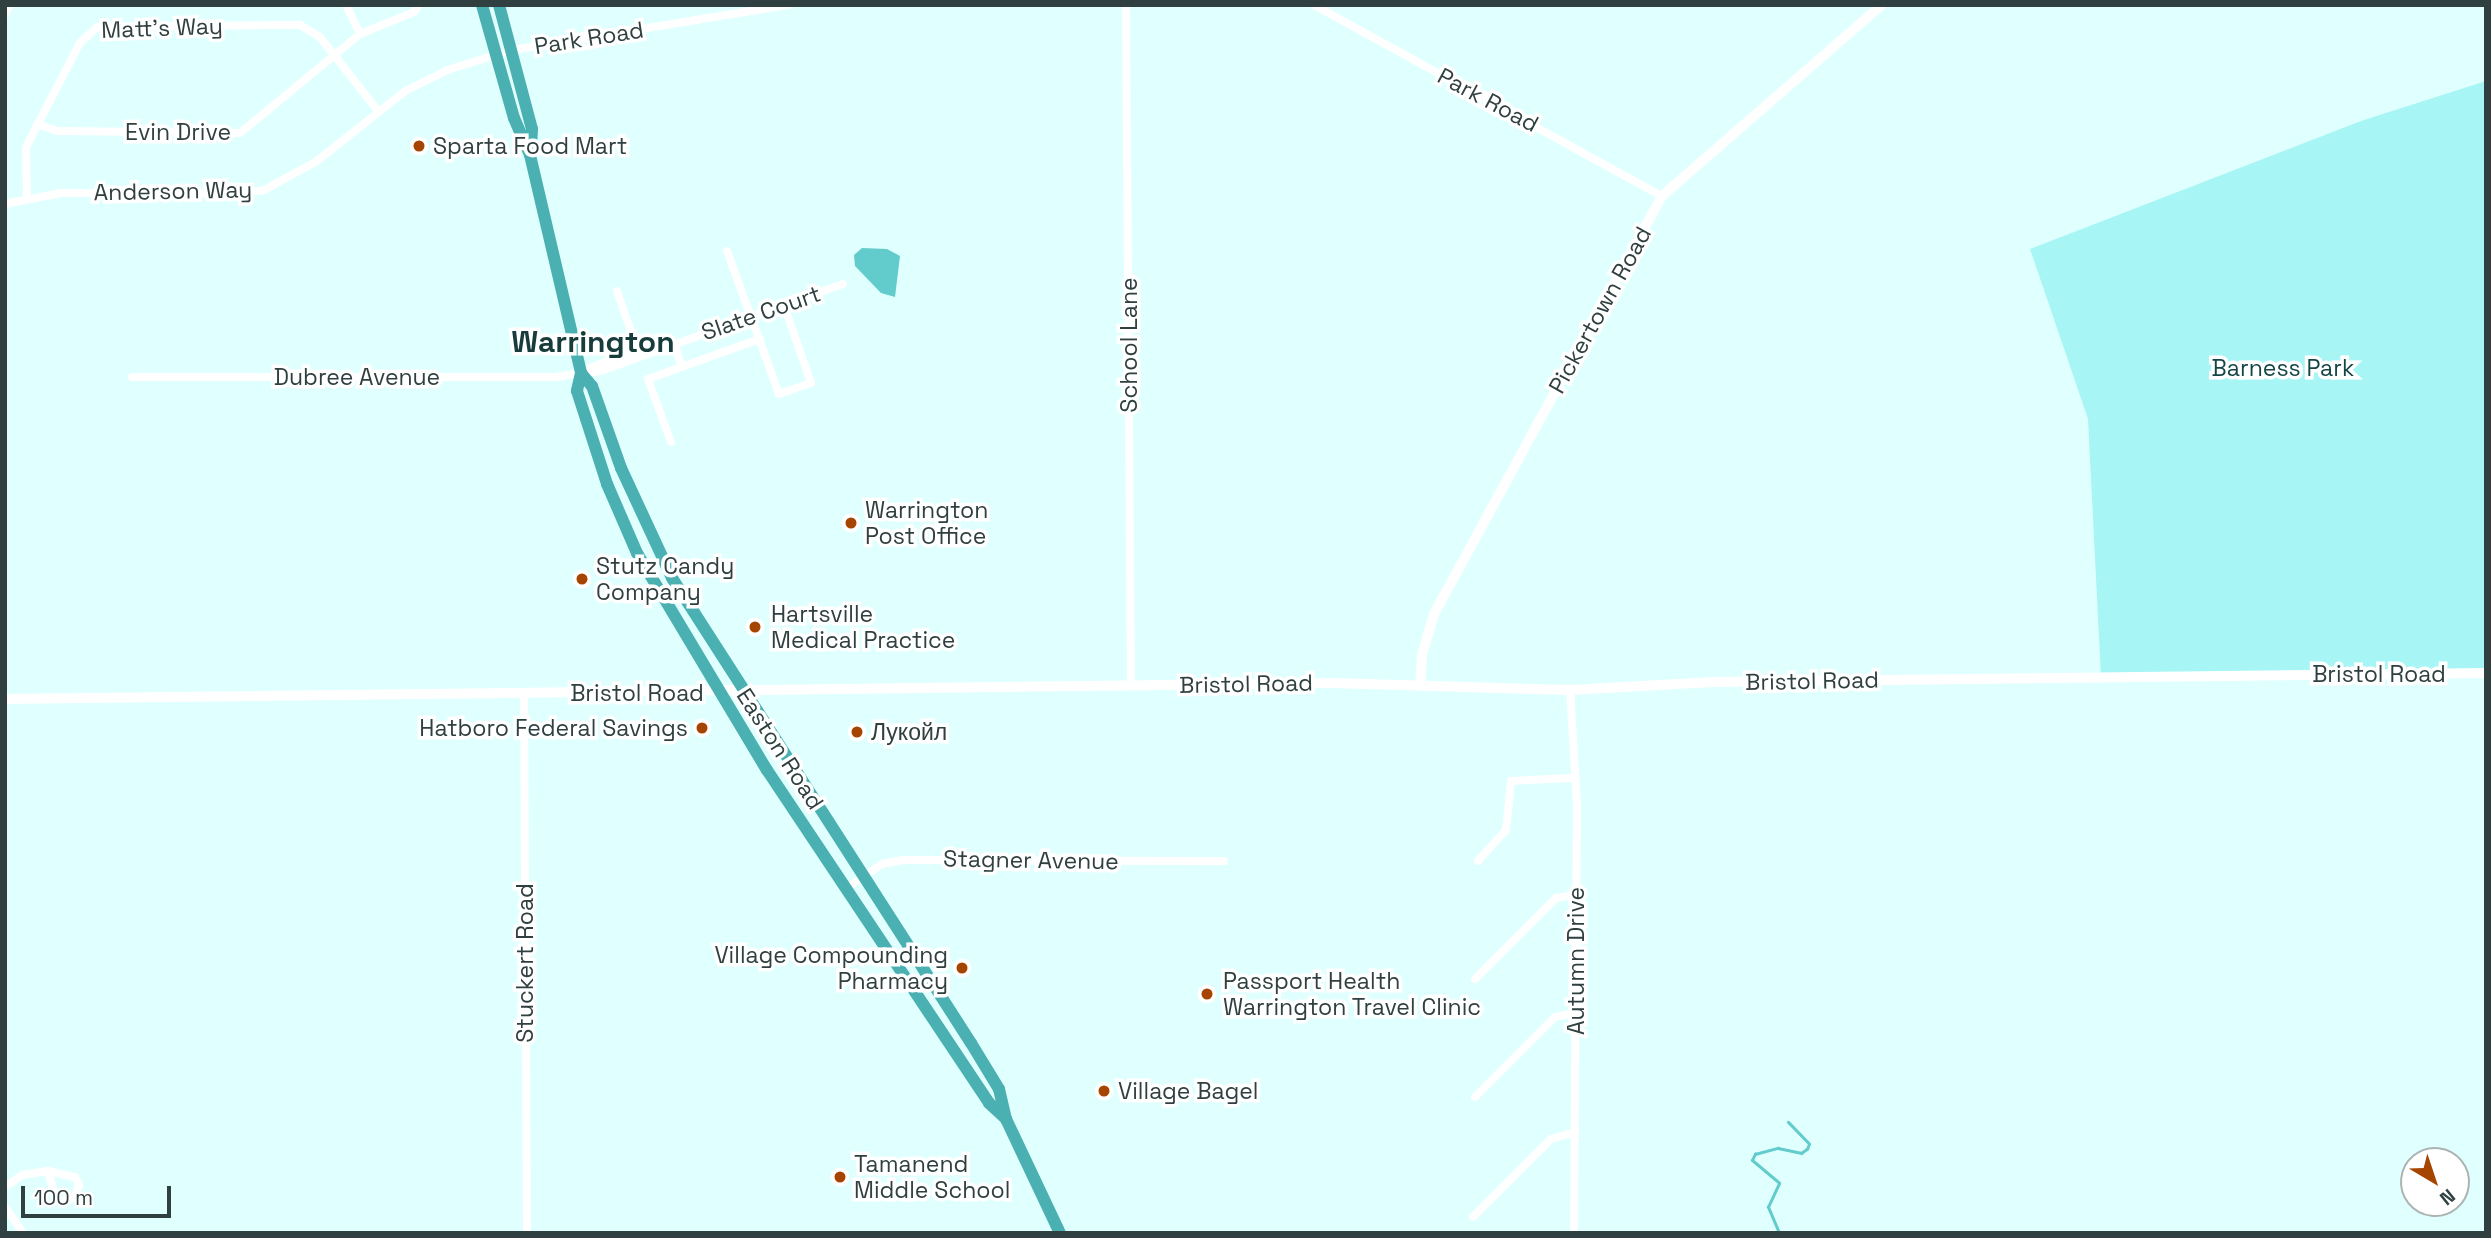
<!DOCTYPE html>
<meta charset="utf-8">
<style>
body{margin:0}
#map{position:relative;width:2491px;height:1238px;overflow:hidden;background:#e0ffff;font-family:"Space Grotesk",sans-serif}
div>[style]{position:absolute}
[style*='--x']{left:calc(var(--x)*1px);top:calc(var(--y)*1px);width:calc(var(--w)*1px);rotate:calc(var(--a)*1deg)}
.green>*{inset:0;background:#a8f5f5}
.water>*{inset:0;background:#62cccd}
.stream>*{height:2.5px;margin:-1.25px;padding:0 1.25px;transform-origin:1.25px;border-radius:1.25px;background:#62cccd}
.minor>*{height:8px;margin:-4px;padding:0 4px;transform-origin:4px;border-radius:4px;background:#fff}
.tertiary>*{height:10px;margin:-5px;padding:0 5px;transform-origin:5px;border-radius:5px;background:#fff}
.secondary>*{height:10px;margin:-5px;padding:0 5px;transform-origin:5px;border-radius:5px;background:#fff}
.trunk>*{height:12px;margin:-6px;padding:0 6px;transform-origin:6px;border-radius:6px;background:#4bb0b2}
.dots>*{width:19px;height:19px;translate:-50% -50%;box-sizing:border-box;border:4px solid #fff;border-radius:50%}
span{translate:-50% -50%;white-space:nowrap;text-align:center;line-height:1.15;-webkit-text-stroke:7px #fff;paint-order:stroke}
.street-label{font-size:23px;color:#304040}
.poi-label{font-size:23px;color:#304040}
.left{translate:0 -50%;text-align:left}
.right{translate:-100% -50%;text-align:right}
.park-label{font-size:23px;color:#154646}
.district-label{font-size:30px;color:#183b3b;font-weight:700}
.frame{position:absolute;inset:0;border:7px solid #304040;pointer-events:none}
.north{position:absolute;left:2400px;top:1147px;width:70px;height:70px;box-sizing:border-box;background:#fff;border:2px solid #acb3b3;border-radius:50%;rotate:141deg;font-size:19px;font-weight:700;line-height:28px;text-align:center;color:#304040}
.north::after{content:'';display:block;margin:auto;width:24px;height:32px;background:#a64501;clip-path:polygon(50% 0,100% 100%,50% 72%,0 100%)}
.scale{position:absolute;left:21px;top:1186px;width:150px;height:32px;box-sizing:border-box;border:4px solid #304040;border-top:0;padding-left:9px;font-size:21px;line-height:24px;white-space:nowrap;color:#304040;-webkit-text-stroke:5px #fff;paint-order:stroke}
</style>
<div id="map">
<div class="green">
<div style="clip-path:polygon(2486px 81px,2486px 673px,2101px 677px,2088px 419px,2030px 249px,2361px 121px)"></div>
</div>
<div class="water">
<div style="clip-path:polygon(862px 248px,887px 249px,900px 256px,895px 297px,881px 293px,855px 266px,854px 255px)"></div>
</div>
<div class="stream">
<div style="--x:1779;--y:1233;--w:28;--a:-113"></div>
<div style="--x:1768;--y:1207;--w:26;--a:-65"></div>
<div style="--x:1779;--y:1183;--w:35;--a:-140"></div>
<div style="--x:1752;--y:1160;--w:7;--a:-63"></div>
<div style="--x:1755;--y:1154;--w:24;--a:-15"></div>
<div style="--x:1778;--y:1148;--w:24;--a:12"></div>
<div style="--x:1801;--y:1153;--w:7;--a:-34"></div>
<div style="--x:1807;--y:1149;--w:5;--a:-68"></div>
<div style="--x:1809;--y:1144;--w:30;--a:-134"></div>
</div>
<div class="minor">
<div style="--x:346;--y:5;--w:32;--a:64"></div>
<div style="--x:1126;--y:5;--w:681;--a:89.58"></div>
<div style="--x:1314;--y:5;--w:397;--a:28.8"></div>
<div style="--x:5;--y:14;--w:10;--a:-61"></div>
<div style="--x:37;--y:124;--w:21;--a:19"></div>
<div style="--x:57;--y:131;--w:183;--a:0.6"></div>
<div style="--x:240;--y:133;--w:156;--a:-39.5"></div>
<div style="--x:360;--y:34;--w:58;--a:-22.2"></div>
<div style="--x:414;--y:12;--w:9;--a:-54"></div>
<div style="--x:27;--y:197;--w:50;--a:-91.1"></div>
<div style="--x:26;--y:147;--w:117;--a:-62.6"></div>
<div style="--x:80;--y:43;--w:23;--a:-43"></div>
<div style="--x:97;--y:27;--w:203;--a:-0.6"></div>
<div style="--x:300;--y:25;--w:23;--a:31"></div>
<div style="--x:320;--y:37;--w:94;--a:51.9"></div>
<div style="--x:5;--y:204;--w:57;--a:-11.1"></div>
<div style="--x:61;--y:193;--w:167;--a:0.3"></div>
<div style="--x:228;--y:194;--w:36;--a:-6"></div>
<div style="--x:264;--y:190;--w:60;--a:-28.7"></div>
<div style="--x:317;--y:161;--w:112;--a:-38.5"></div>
<div style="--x:405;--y:91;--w:50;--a:-26.1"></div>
<div style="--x:450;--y:69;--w:66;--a:-16.8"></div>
<div style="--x:513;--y:50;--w:280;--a:-9.3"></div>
<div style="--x:727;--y:251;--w:152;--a:70"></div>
<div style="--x:779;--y:394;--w:34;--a:-19"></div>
<div style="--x:811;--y:383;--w:83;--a:-109.1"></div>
<div style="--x:617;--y:291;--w:68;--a:71"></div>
<div style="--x:674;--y:343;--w:25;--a:72"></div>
<div style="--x:583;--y:371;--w:47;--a:-22.7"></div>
<div style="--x:626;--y:353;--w:13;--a:9"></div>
<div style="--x:132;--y:377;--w:422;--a:0"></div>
<div style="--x:554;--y:377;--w:47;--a:-7.3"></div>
<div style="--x:601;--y:371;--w:257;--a:-19.8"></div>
<div style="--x:671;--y:442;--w:67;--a:-110.1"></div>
<div style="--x:648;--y:379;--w:119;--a:-19.7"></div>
<div style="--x:1570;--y:690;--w:115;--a:86.5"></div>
<div style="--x:1577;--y:805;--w:428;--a:90.4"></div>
<div style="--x:524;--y:694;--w:539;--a:89.68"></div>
<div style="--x:1478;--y:861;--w:42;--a:-47.9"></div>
<div style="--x:1506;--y:830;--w:49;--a:-84.2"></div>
<div style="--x:1511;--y:781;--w:61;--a:-2.8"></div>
<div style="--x:847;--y:888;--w:42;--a:-34.4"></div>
<div style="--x:882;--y:864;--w:21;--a:-11"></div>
<div style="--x:903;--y:860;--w:321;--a:0.2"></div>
<div style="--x:1475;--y:979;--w:115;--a:-45"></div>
<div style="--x:1556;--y:898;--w:20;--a:-9"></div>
<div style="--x:1475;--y:1097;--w:113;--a:-45"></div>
<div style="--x:1555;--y:1017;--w:21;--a:-11"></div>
<div style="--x:48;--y:1171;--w:28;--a:13"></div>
<div style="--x:75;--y:1177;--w:9;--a:63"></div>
<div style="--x:79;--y:1185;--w:12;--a:110"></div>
<div style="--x:75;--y:1196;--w:12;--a:149"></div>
<div style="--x:65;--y:1202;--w:10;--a:-156"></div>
<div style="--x:56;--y:1198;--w:28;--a:-107"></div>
<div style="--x:5;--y:1187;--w:21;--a:-35"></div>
<div style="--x:22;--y:1175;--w:26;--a:-9"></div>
<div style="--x:5;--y:1207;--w:32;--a:55"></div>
<div style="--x:1473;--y:1217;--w:110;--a:-45"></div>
<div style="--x:1551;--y:1139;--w:25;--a:-16"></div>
</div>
<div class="tertiary">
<div style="--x:1420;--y:686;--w:31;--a:-86"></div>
<div style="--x:1422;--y:655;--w:43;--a:-73.7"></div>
<div style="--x:1434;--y:614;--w:476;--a:-61.4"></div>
<div style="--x:1662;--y:196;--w:291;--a:-41"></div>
</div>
<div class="secondary">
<div style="--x:5;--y:699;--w:1326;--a:-0.69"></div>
<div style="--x:1331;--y:683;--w:239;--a:1.7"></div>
<div style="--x:1570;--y:690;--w:143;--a:-3.2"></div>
<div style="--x:1713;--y:682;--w:773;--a:-0.67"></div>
</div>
<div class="trunk">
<div style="--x:482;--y:5;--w:117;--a:74.2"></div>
<div style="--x:514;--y:118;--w:40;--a:66.6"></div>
<div style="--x:530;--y:155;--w:224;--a:76.8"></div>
<div style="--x:581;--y:373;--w:18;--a:103"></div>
<div style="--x:577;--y:391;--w:98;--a:72.1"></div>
<div style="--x:607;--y:484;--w:75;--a:66.5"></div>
<div style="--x:637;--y:553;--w:253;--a:59.1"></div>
<div style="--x:767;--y:770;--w:400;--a:56.3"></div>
<div style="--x:989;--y:1103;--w:23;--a:43"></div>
<div style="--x:499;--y:5;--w:128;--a:75.1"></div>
<div style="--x:532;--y:129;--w:22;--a:93"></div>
<div style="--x:581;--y:373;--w:17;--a:50"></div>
<div style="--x:592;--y:386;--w:87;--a:70.5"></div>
<div style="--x:621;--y:468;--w:121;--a:65.1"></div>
<div style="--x:672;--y:578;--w:553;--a:57.26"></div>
<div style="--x:971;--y:1043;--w:54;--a:58.7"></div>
<div style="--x:999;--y:1089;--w:31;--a:77"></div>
<div style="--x:1006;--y:1119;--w:126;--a:64.7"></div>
</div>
<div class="dots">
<div style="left:419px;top:146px;background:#a64501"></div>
<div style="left:851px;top:523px;background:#a64501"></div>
<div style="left:582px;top:579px;background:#a64501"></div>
<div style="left:755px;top:627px;background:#a64501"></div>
<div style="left:702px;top:728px;background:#a64501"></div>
<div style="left:857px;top:732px;background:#a64501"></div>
<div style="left:962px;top:968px;background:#a64501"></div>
<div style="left:1207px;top:994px;background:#a64501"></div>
<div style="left:1104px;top:1091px;background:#a64501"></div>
<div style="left:840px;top:1177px;background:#a64501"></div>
</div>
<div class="street-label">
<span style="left:162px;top:28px;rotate:-2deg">Matt's Way</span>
<span style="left:589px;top:38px;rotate:-9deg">Park Road</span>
<span style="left:1488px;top:100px;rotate:28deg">Park Road</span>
<span style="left:178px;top:132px">Evin Drive</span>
<span style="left:173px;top:191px;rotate:-1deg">Anderson Way</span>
<span style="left:1600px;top:310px;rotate:-61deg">Pickertown Road</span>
<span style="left:761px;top:313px;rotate:-19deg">Slate Court</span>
<span style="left:1129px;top:345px;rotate:-90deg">School Lane</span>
<span style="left:357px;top:377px">Dubree Avenue</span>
<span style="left:2379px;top:674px">Bristol Road</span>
<span style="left:1812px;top:681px;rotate:-1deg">Bristol Road</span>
<span style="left:1246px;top:684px;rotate:-1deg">Bristol Road</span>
<span style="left:637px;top:693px">Bristol Road</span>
<span style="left:780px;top:749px;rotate:57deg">Easton Road</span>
<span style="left:1031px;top:860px;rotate:1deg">Stagner Avenue</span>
<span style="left:1576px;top:961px;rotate:-90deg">Autumn Drive</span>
<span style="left:525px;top:963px;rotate:-90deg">Stuckert Road</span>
</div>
<div class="poi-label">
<span class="left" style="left:433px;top:146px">Sparta Food Mart</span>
<span class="left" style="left:865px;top:523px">Warrington<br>Post Office</span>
<span class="left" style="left:596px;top:579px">Stutz Candy<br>Company</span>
<span class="left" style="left:771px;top:627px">Hartsville<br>Medical Practice</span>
<span class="right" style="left:688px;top:728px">Hatboro Federal Savings</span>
<span class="left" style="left:871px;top:732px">Лукойл</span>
<span class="right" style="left:948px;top:968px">Village Compounding<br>Pharmacy</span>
<span class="left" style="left:1223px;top:994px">Passport Health<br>Warrington Travel Clinic</span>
<span class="left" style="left:1118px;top:1091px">Village Bagel</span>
<span class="left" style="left:854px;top:1177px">Tamanend<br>Middle School</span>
</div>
<div class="park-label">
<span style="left:2283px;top:368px">Barness Park</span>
</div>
<div class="district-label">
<span style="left:593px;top:342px">Warrington</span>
</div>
<div class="frame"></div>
<div class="north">N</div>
<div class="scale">100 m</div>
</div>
